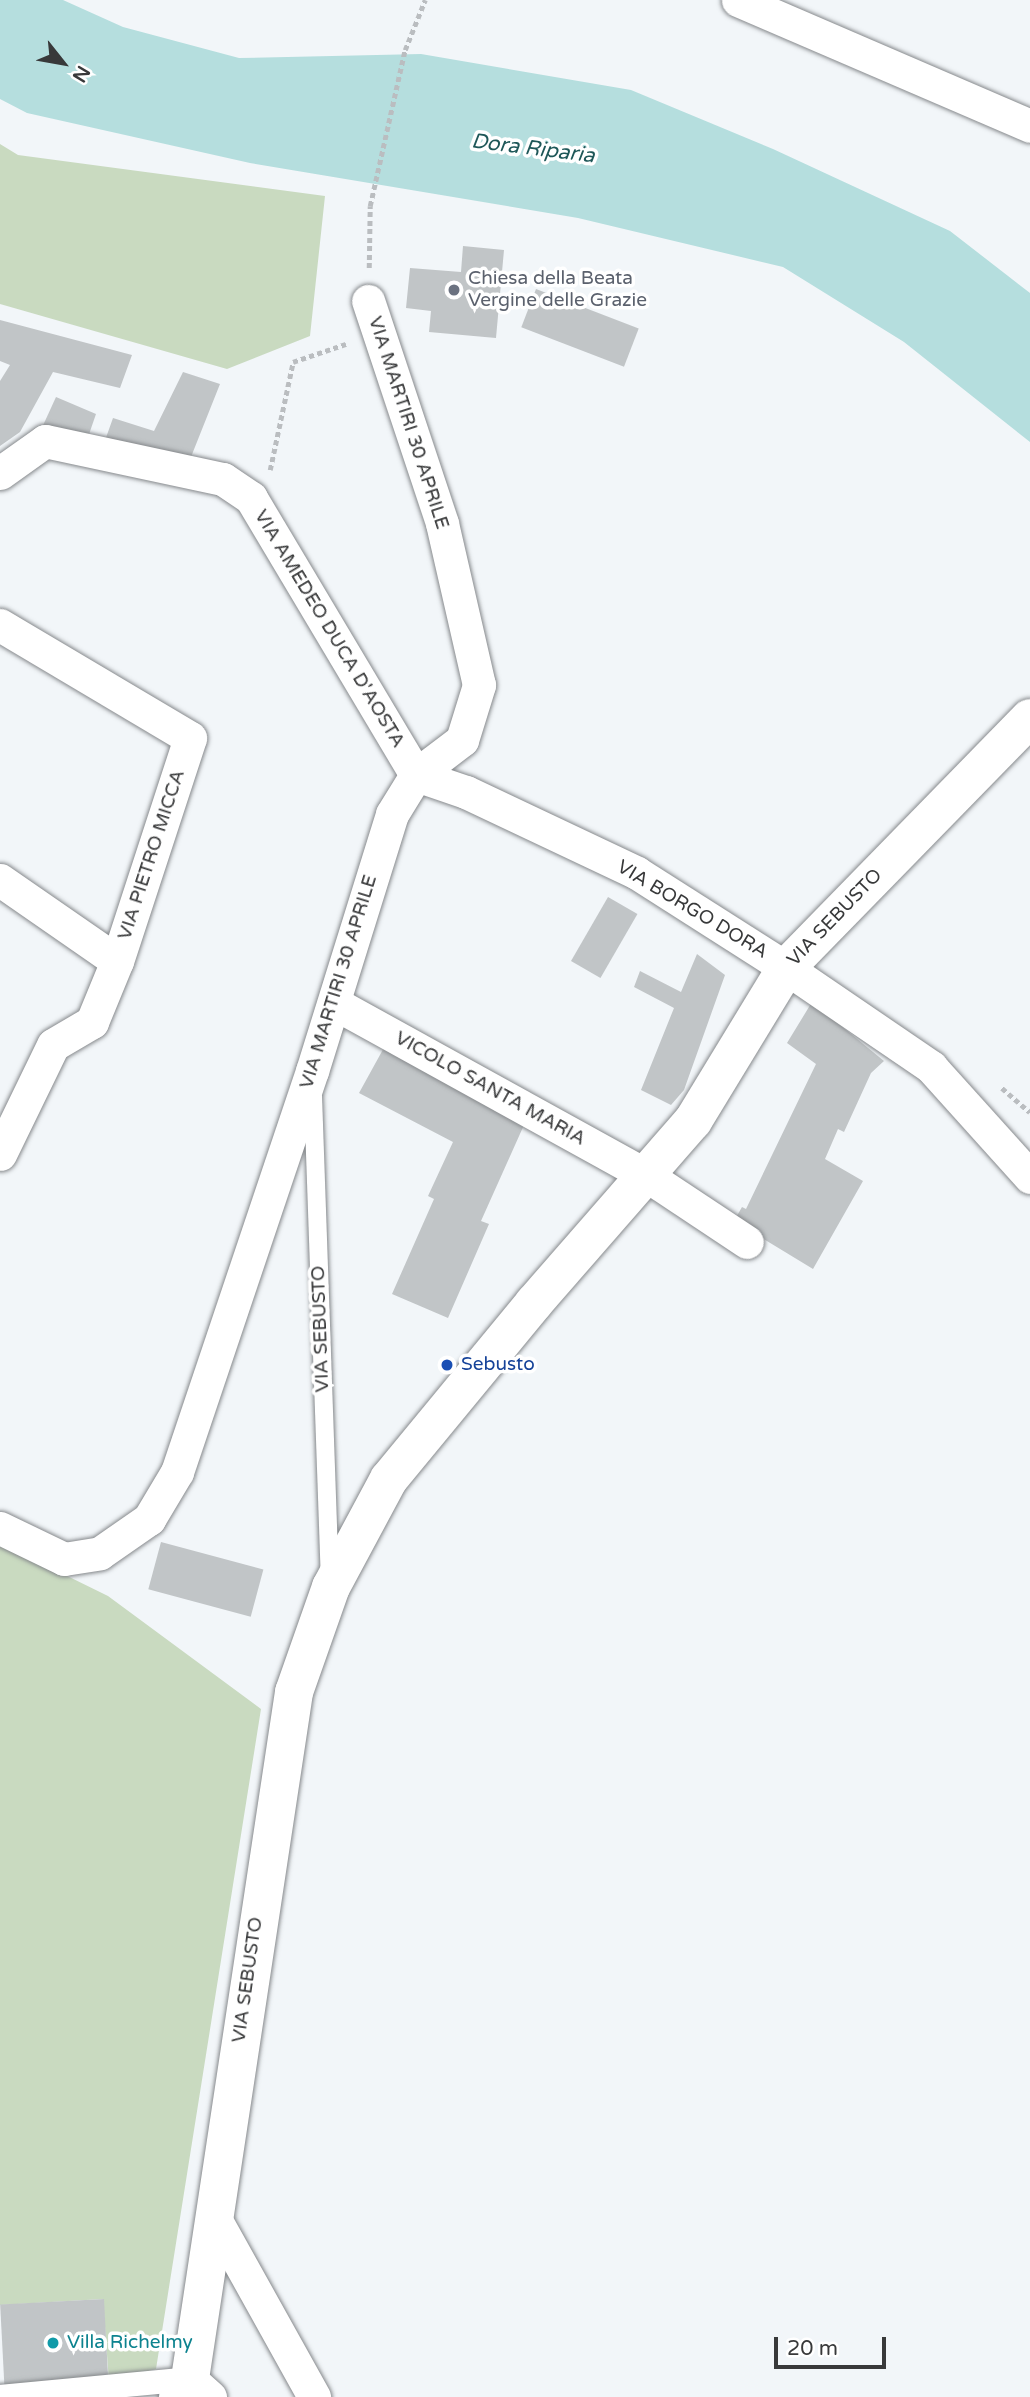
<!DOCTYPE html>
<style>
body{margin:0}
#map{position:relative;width:1030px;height:2397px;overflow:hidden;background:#f2f6f9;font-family:"Varela Round",sans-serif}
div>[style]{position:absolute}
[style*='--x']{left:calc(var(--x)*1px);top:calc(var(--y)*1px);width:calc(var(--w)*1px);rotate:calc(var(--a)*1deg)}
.green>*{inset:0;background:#c9dac0}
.water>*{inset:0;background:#b5dede}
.building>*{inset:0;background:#c1c5c7;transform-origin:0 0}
.path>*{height:4.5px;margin-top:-2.25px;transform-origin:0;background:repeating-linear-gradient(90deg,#babdc0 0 5px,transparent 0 8.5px)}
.roads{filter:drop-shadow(0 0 2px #86898c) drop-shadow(0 0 2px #86898c)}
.service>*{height:18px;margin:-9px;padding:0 9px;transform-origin:9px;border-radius:9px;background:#fff}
.pedestrian>*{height:24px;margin:-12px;padding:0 12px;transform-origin:12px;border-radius:12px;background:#fff}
.minor>*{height:33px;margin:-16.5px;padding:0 16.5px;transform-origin:16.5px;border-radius:16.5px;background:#fff}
.tertiary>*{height:38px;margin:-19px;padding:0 19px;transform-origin:19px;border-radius:19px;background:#fff}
.dots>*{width:19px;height:19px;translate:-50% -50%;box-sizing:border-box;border:4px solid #fff;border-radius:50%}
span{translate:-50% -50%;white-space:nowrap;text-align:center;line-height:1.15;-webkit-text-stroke:7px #fff;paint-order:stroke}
.worship-label{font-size:19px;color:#5b616d}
.left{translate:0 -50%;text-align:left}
.street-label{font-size:19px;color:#38393a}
.transit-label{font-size:19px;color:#164399}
.culture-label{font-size:19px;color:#0d838f}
.water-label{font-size:21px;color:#1e5758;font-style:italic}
.north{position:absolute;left:28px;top:28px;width:70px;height:70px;-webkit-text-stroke:5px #fff;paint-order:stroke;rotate:121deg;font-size:19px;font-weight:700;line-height:28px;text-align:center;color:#38393a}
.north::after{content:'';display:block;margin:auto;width:24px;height:32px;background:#38393a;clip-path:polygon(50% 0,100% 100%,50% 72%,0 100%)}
.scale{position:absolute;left:774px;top:2337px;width:112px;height:32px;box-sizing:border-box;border:4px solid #38393a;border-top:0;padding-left:9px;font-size:21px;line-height:24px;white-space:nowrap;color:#38393a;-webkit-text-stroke:5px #fff;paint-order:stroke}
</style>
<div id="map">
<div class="green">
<div style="clip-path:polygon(0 144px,18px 155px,325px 196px,310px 336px,227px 369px,0 304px)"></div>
<div style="clip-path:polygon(0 1543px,108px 1596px,261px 1709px,156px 2369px,109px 2382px,103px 2299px,0 2305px)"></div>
</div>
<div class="water">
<div style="clip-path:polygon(0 0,63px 0,123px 27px,239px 58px,421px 54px,631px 90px,773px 149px,950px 231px,1030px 293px,1030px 442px,904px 342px,783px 267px,578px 218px,250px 163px,27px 113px,0 99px)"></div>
</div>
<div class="building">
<div style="clip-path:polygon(463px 246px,504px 250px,496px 338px,429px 332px,431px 311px,406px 308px,410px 268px,461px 272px)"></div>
<div style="left:536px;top:289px;width:110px;height:41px;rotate:21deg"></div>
<div style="clip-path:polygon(0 320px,132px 355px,120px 388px,53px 372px,20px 432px,0 446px,0 381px,10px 365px,0 361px)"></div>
<div style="clip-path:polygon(183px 372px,220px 384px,189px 462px,103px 446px,113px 418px,154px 431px)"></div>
<div style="clip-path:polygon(56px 397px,96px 414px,86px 443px,40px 432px)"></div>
<div style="left:608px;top:897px;width:34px;height:74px;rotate:30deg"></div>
<div style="clip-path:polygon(697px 954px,725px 975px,684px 1090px,671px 1105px,641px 1090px,674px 1008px,634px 987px,640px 971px,681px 992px)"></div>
<div style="clip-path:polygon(812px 1002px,884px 1061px,871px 1073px,844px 1132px,838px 1129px,825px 1159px,863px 1181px,813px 1269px,734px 1221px,742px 1207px,746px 1209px,816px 1064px,787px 1043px)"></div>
<div style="clip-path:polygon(386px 1044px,528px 1116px,481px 1221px,489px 1224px,448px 1318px,392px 1294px,434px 1199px,428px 1196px,453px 1142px,359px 1093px)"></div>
<div style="left:161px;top:1542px;width:106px;height:49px;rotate:15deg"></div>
<div style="left:104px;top:2299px;width:83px;height:104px;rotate:87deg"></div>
</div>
<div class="path">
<div style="--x:369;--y:268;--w:62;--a:-89.1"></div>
<div style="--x:370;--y:206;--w:160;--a:-77.4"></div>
<div style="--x:405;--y:50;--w:54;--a:-68.2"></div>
<div style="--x:270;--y:470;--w:110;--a:-78"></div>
<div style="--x:293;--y:362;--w:56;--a:-18.8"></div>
<div style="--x:1002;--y:1088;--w:37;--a:41"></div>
</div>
<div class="roads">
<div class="service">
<div style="--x:313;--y:1096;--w:476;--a:88"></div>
</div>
<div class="pedestrian">
<div style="--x:0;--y:2397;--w:191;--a:-5.4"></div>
</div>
<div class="minor">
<div style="--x:738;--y:0;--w:318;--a:23.3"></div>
<div style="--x:0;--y:473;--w:55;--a:-35.4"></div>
<div style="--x:45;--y:441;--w:182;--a:12.1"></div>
<div style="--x:223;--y:479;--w:34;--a:34"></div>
<div style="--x:251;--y:498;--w:322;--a:59.2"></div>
<div style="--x:0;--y:625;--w:221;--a:30.7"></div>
<div style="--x:190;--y:738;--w:235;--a:108.1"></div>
<div style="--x:117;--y:961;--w:66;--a:112.3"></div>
<div style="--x:92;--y:1022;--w:45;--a:149.5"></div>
<div style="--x:53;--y:1045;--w:121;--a:115.9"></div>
<div style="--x:416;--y:775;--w:53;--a:18.8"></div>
<div style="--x:466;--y:792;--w:189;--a:25.3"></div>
<div style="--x:637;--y:873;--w:177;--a:32.5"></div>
<div style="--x:786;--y:968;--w:176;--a:34.3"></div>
<div style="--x:931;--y:1067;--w:148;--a:48"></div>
<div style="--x:0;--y:880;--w:142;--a:34.7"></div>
<div style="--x:334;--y:1003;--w:356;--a:28.9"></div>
<div style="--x:646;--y:1175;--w:121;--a:33.6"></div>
<div style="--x:0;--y:1528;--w:71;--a:25.8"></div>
<div style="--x:64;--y:1559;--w:36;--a:-9"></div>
<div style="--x:100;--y:1553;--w:60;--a:-34.8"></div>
<div style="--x:149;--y:1519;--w:55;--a:-59.2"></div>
<div style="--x:177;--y:1472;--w:423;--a:-71.4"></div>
<div style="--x:312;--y:1071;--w:269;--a:-72.7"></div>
<div style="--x:392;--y:814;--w:46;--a:-58.4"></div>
<div style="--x:416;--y:775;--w:58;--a:-37.3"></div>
<div style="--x:462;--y:740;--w:58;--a:-72.8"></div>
<div style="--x:479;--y:685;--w:166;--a:-102.9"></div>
<div style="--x:442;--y:523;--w:234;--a:-108.4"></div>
<div style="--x:214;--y:2217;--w:206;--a:60.9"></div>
<div style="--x:190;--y:2379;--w:27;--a:42"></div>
</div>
<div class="tertiary">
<div style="--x:178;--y:2397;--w:22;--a:-56"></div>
<div style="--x:190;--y:2379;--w:695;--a:-81.39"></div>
<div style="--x:294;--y:1692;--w:111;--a:-70.6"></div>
<div style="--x:331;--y:1587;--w:123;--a:-61.8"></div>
<div style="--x:389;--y:1479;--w:228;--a:-50.5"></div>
<div style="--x:534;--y:1303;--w:242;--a:-48.9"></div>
<div style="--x:693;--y:1121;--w:179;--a:-58.7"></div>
<div style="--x:786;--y:968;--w:349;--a:-45.7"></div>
</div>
</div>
<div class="dots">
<div style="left:454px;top:290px;background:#6b7280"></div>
<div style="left:447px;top:1365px;background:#1a4fb4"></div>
<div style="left:53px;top:2343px;background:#0f9aa8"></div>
</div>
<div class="worship-label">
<span class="left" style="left:468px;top:290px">Chiesa della Beata<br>Vergine delle Grazie</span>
</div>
<div class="street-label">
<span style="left:408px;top:423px;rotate:72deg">VIA MARTIRI 30 APRILE</span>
<span style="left:329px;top:629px;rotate:59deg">VIA AMEDEO DUCA D'AOSTA</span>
<span style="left:152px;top:855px;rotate:-72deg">VIA PIETRO MICCA</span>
<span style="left:692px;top:910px;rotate:31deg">VIA BORGO DORA</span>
<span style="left:835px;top:918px;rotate:-46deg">VIA SEBUSTO</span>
<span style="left:339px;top:982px;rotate:-73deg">VIA MARTIRI 30 APRILE</span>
<span style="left:490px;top:1089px;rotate:29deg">VICOLO SANTA MARIA</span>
<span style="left:321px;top:1329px;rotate:-92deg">VIA SEBUSTO</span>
<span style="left:248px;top:1980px;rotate:-82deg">VIA SEBUSTO</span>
</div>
<div class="transit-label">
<span class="left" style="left:461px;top:1365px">Sebusto</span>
</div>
<div class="culture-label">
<span class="left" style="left:67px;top:2343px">Villa Richelmy</span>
</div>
<div class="water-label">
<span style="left:533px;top:149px;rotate:7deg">Dora Riparia</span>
</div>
<div class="north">N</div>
<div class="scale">20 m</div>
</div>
